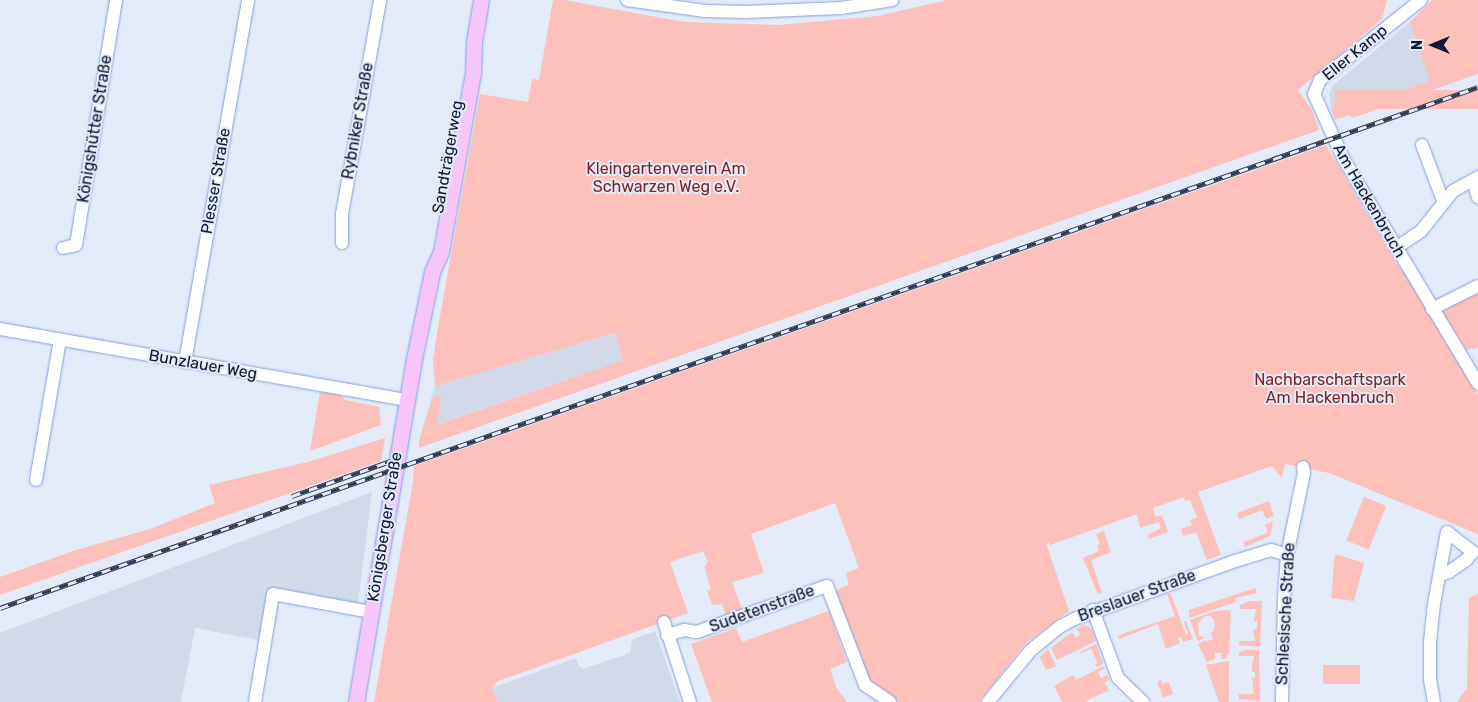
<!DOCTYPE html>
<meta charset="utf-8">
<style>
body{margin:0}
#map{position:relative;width:1478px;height:702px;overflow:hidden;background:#e3eaf8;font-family:Rubik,sans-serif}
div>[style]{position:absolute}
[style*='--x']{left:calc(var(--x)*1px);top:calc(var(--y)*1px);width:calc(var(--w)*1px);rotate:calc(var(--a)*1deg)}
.built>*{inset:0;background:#d2daea}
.green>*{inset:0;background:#fdc0bb;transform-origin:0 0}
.roads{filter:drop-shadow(0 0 1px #81a0e3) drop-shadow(0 0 1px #81a0e3)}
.minor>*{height:12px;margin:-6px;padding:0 6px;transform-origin:6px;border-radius:6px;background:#fff}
.major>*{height:15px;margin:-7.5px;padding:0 7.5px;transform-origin:7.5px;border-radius:7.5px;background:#f6c6fa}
.rail>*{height:5px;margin-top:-2.5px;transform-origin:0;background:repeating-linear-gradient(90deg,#e3eaf8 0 9px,#2f3952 0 18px);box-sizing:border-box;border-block:1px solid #2f3952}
span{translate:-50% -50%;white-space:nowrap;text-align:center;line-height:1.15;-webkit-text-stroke:4px #e3eaf8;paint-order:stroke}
.street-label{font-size:16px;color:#0e1933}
.park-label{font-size:16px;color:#832424}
.north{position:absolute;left:1408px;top:20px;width:50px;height:50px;-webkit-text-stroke:4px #e3eaf8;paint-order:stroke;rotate:270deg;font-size:14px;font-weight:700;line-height:20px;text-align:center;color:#0e1933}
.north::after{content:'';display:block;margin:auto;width:18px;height:22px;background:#0e1933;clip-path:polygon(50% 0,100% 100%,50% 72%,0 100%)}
</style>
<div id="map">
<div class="built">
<div style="clip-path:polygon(1410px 22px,1430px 81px,1383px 97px,1372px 94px,1331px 108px,1329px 93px,1333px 85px)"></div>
<div style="clip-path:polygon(616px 333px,623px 360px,422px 430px,435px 386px)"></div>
<div style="clip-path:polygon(372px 492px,357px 611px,267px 593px,258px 640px,195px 628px,181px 702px,0 702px,0 633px)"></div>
<div style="clip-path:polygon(655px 631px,680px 702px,498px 702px,492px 688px,576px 658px,579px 666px,583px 669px,624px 655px,630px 653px,632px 640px)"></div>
</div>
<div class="green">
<div style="clip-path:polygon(553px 0,564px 0,684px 22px,779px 25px,878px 16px,947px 0,1387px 0,1382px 19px,1298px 90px,1312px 110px,1319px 130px,419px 448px,419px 441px,433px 397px,441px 395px,437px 425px,623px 360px,615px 333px,435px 386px,433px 360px,437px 333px,480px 94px,528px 102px,532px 79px,539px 80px)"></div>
<div style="clip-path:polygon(1432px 0,1478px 0,1478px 74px,1352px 118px,1350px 115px,1335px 120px,1331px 108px,1372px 94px,1383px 97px,1430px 81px,1410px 22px)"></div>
<div style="left:1478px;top:90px;width:19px;height:143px;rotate:90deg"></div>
<div style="clip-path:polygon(1326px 145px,1400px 269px,1402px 269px,1478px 395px,1478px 534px,1329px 473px,1285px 464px,1282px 478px,1272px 466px,1198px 492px,1221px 555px,1207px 560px,1196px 532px,1183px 536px,1181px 529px,1192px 525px,1190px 520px,1197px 517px,1190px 500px,1185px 501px,1184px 497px,1153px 508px,1156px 517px,1162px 515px,1168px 532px,1149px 539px,1148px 535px,1161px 528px,1159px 522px,1140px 528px,1137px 514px,1050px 545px,1048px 540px,1047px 546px,1069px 611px,1026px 643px,979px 702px,899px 702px,869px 682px,835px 590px,849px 585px,846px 573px,859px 568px,835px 503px,751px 534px,764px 573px,732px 582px,742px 609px,726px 615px,722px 604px,712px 605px,707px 591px,711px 589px,704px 567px,708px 562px,703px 551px,670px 562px,688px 613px,498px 681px,492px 688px,498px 702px,374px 702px,413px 482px,414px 466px)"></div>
<div style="clip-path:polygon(1478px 287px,1478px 348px,1466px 350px,1439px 306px)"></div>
<div style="clip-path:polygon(320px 392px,341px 395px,345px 400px,379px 407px,381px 425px,310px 451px)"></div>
<div style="clip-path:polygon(385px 438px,381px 461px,0 595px,0 577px,76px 550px,150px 529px,215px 503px,209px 485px,308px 462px)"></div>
<div style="left:1364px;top:497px;width:24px;height:47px;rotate:22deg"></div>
<div style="clip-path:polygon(1269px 501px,1274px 516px,1266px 519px,1262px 510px,1239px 519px,1237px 513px)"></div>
<div style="clip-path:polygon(1273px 521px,1270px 536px,1245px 547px,1243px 542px,1268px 533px,1265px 525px)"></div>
<div style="clip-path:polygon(1104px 531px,1111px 552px,1091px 560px,1102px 593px,1098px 594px,1083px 558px,1099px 551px,1097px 545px,1100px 544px,1096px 534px)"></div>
<div style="clip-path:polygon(1335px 554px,1364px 563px,1354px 601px,1331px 598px)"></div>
<div style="clip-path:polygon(1255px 588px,1257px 593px,1235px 598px,1236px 602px,1189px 618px,1189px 610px)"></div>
<div style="clip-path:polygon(1167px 594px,1171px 594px,1186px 635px,1188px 634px,1184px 622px,1186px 621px,1193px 639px,1183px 642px,1180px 637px,1178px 638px,1180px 643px,1166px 649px,1158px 624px,1119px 639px,1118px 636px,1125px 633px,1175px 616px)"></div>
<div style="clip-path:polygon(1478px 594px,1478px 702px,1457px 702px,1467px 688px,1469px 598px)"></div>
<div style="clip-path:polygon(1250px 601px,1262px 601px,1260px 647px,1239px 645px,1239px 641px,1255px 641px,1253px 630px,1257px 629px,1257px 622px,1254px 621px,1256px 609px,1240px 609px,1240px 605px)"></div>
<div style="clip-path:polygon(1227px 610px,1231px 611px,1229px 654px,1227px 654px,1226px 659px,1222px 659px,1222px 653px,1215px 653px,1215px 659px,1207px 662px,1198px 644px,1205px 640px,1206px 642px,1213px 639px,1211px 634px,1215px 627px,1214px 620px,1210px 616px,1205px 616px,1198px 623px,1199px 636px,1205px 637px,1198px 641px,1190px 620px,1214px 611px)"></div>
<div style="clip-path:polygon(829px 611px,847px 662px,830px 669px,837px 689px,847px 702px,712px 702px,691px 644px,736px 628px,742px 642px)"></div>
<div style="clip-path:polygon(1084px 625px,1091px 628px,1096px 641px,1057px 660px,1051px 648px,1072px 632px,1076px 638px,1080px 634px,1076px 629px)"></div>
<div style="clip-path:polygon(1096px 644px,1103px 664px,1097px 667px,1095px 664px,1098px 663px,1091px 649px,1081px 653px,1080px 652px)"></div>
<div style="clip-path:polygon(1048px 649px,1056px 666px,1046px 670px,1040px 657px)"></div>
<div style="clip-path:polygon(1245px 650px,1259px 650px,1260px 701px,1239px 699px,1239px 694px,1254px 694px,1252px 678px,1255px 678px,1255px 672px,1252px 672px,1252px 666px,1254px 656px,1239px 656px,1239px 652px)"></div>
<div style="clip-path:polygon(1229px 661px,1229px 702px,1219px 702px,1206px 665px)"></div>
<div style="left:1360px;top:665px;width:19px;height:37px;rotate:90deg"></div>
<div style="clip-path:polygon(1104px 666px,1105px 668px,1098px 672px,1101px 678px,1107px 675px,1110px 679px,1104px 683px,1109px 690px,1084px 702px,1062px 702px,1054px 686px,1073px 675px,1076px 680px)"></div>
<div style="clip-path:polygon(1161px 680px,1162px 684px,1169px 682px,1173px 694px,1163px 698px,1157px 682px)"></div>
</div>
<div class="roads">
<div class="minor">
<div style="--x:627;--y:0;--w:79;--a:8"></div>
<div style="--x:705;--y:11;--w:41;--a:1.4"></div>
<div style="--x:746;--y:12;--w:95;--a:-2.4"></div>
<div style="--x:841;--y:8;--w:52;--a:-8.9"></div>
<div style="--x:1421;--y:0;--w:129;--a:141.6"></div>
<div style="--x:1320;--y:80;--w:15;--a:113"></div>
<div style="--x:1314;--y:94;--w:70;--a:65.6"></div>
<div style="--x:1343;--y:158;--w:263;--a:59.1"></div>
<div style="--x:1422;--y:145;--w:60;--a:69.4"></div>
<div style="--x:1473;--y:180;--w:18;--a:74"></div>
<div style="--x:342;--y:243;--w:29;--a:-90"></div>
<div style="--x:342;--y:214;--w:217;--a:-79.9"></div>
<div style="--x:63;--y:248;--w:13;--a:-13"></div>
<div style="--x:76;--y:245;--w:248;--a:-80.7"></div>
<div style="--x:1396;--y:248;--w:30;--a:-34"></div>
<div style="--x:1421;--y:231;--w:51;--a:-51.3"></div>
<div style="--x:1453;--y:191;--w:29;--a:-29"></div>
<div style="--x:1432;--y:309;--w:51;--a:-26.6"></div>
<div style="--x:0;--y:329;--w:413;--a:9.9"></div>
<div style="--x:185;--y:362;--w:367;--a:-80.1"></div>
<div style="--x:36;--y:480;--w:142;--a:-80.3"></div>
<div style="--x:1093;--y:610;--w:72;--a:69.8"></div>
<div style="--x:1118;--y:678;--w:35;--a:44"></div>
<div style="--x:664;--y:622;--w:84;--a:72"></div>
<div style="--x:667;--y:635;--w:18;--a:-16"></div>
<div style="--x:684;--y:630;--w:13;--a:9"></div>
<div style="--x:697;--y:632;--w:138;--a:-19.5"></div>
<div style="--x:827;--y:586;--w:106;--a:69"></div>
<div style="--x:865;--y:685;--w:30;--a:34"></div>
<div style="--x:255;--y:702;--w:109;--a:-80.5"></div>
<div style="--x:273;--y:594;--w:100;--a:10.4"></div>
<div style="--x:988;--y:702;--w:67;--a:-50.4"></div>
<div style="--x:1031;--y:650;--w:38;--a:-39"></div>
<div style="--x:1061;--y:626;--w:15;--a:-28"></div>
<div style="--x:1074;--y:619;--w:168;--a:-19.8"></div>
<div style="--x:1232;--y:562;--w:41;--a:-17.1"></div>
<div style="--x:1271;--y:550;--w:17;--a:17"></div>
<div style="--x:1282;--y:702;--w:103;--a:-88.9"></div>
<div style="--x:1284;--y:599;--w:44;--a:-86.1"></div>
<div style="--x:1287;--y:555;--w:84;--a:-78.3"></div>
<div style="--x:1304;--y:473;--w:6;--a:-99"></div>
<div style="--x:1434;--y:702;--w:23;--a:-100"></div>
<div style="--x:1430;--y:679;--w:37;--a:-90"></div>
<div style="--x:1430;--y:642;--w:38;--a:-84"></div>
<div style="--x:1434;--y:604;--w:73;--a:-79.8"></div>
<div style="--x:1447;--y:532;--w:33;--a:38"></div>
<div style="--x:1473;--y:552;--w:11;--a:131"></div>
<div style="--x:1466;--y:560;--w:21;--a:145"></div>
<div style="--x:1449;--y:572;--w:9;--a:162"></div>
</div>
<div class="major">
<div style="--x:356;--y:702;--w:348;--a:-80.4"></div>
<div style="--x:414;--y:359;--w:89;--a:-78.3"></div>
<div style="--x:432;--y:272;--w:22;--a:-66"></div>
<div style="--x:441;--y:252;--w:183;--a:-79.9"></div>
<div style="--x:473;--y:72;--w:30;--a:-88"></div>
<div style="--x:474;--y:42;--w:43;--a:-80.5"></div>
</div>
</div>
<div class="rail">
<div style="--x:292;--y:496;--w:105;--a:-19.5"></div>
<div style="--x:0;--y:608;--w:1567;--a:-19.42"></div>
</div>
<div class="street-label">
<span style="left:1355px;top:53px;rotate:-39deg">Eller Kamp</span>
<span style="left:358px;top:121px;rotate:-80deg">Rybniker Straße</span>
<span style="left:95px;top:129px;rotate:-81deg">Königshütter Straße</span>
<span style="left:448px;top:157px;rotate:-80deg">Sandträgerweg</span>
<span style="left:216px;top:181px;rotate:-80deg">Plesser Straße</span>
<span style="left:1369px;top:201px;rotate:60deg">Am Hackenbruch</span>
<span style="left:203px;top:365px;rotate:10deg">Bunzlauer Weg</span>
<span style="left:385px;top:527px;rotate:-81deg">Königsberger Straße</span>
<span style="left:1137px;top:596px;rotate:-20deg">Breslauer Straße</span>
<span style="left:762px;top:609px;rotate:-20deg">Sudetenstraße</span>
<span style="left:1286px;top:614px;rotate:-87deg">Schlesische Straße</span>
</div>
<div class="park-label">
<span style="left:666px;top:178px">Kleingartenverein Am<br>Schwarzen Weg e.V.</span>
<span style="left:1330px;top:389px">Nachbarschaftspark<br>Am Hackenbruch</span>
</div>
<div class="north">N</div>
</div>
